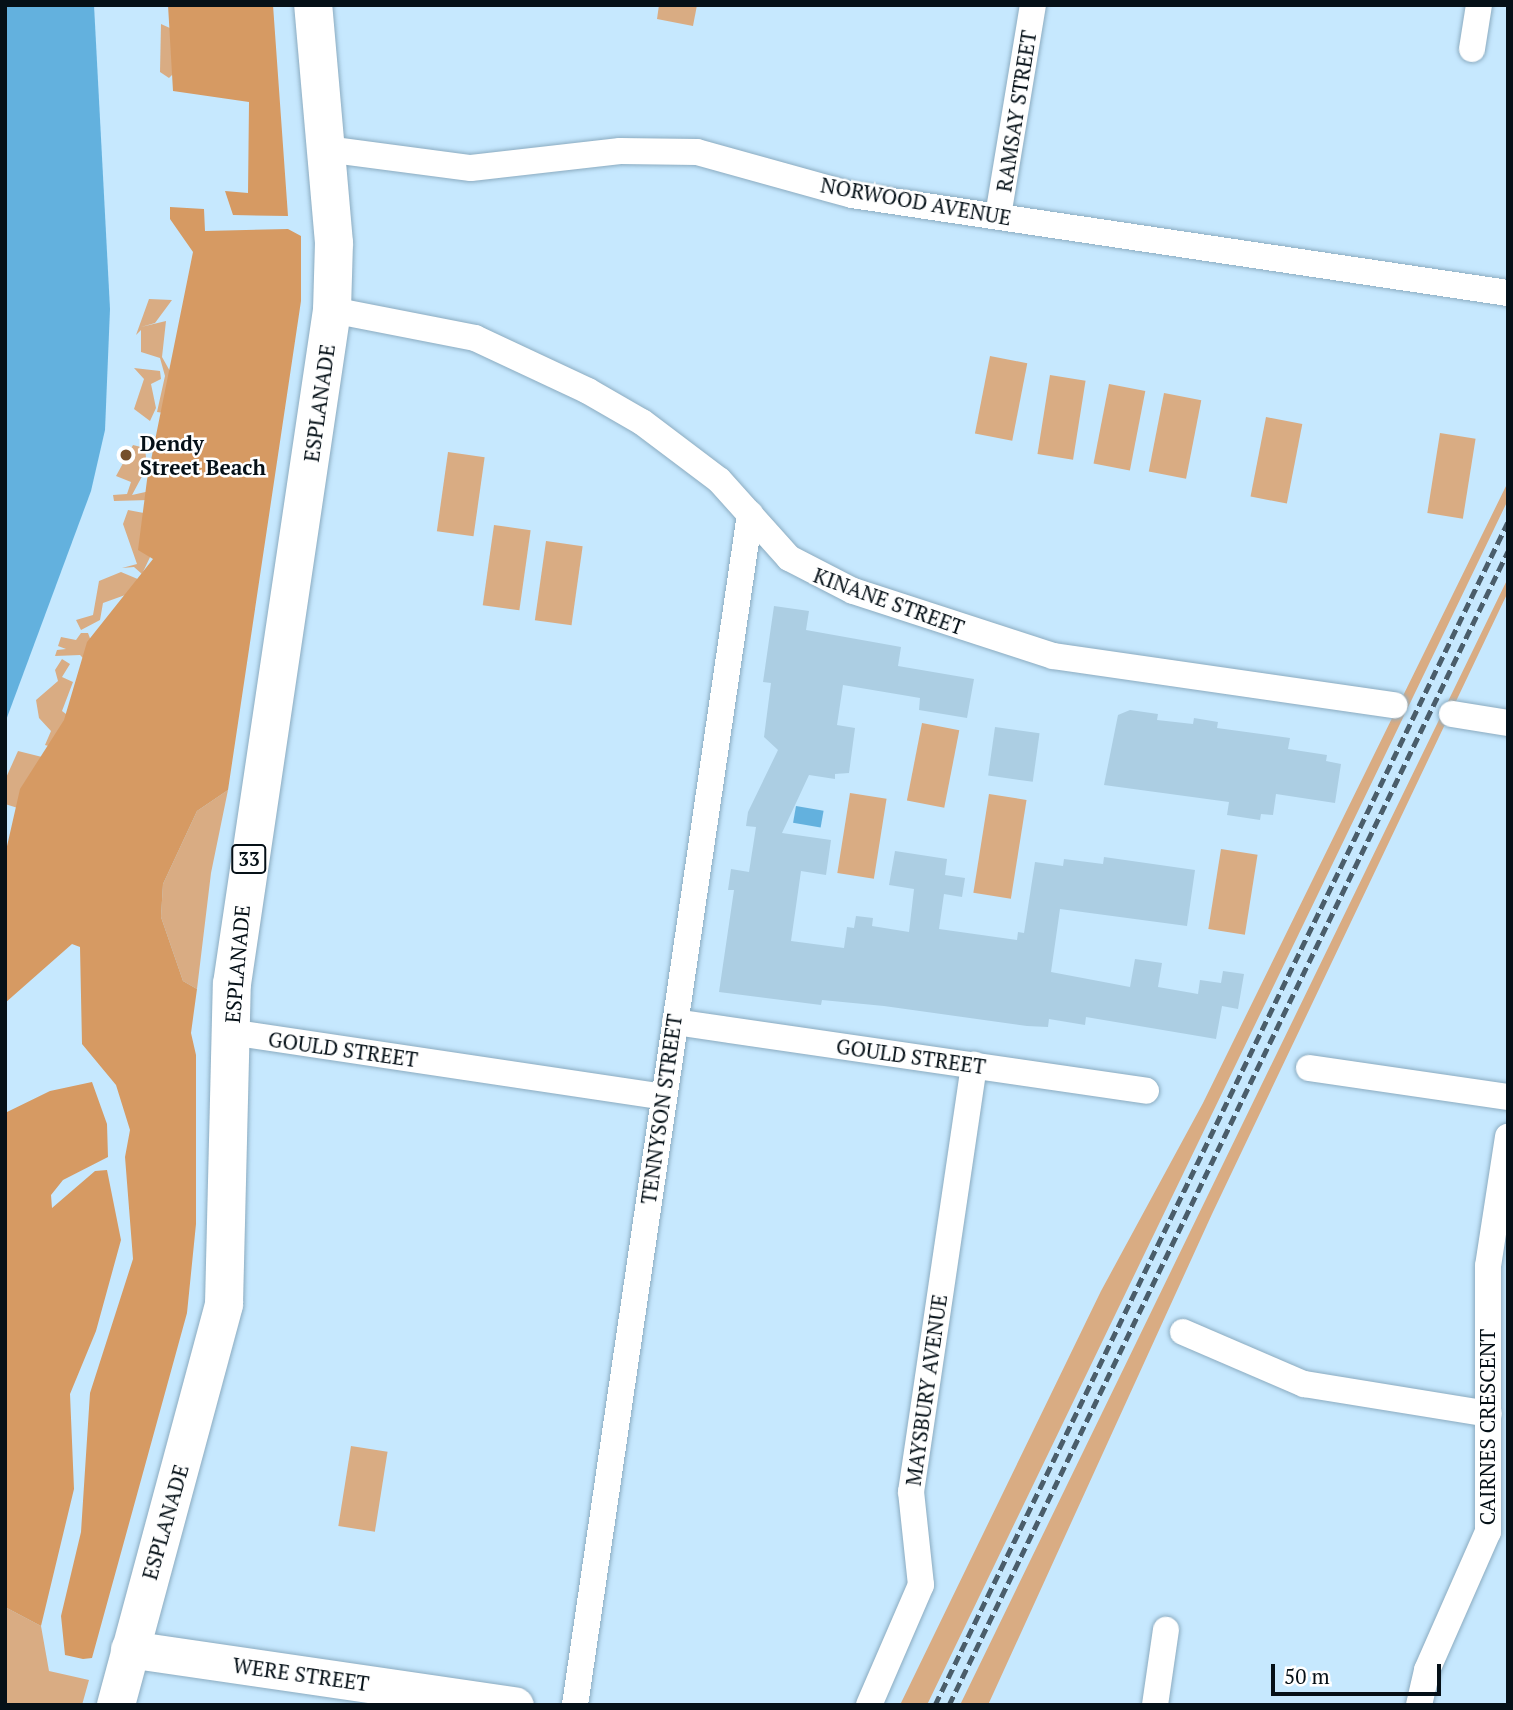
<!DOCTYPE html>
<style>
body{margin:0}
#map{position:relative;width:1513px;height:1710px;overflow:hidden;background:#c6e8fe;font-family:"PT Serif",serif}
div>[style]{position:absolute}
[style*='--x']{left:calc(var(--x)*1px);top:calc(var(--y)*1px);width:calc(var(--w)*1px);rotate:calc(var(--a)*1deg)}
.green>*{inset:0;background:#d9ac83;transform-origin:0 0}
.forest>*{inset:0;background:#d69a63}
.water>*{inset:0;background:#63b1de;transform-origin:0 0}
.building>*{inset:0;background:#accee3;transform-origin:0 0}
.roads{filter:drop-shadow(0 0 2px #8babc0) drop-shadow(0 0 2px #8babc0)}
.street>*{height:26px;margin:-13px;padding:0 13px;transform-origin:13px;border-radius:13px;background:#fff}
.secondary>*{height:37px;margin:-18.5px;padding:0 18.5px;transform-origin:18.5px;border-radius:18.5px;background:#fff}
.primary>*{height:38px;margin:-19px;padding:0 19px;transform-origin:19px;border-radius:19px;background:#fff}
.rail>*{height:5px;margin-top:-2.5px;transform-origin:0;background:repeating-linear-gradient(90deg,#4a5d6a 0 10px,transparent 0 15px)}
.dots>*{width:19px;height:19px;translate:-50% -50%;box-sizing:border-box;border:4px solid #fff;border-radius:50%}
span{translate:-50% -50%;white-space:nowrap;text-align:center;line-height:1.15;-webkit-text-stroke:5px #fff;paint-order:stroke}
.shield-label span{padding:2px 5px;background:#fff;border:2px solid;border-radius:5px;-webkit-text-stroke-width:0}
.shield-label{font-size:19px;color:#051017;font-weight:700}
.street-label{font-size:21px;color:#051017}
.poi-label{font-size:21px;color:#051017;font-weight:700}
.left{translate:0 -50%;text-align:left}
.frame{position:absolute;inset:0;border:7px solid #051017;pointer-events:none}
.scale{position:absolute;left:1271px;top:1664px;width:170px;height:32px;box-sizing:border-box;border:4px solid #051017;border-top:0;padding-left:9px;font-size:21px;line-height:24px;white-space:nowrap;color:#051017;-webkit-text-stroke:5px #fff;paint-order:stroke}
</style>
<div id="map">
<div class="green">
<div style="clip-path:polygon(659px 5px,697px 5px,693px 26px,657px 19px)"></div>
<div style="clip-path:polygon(161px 24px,172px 29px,174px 73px,169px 78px,160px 72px)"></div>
<div style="clip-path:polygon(149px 299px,172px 300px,155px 323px,141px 327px,166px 321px,162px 357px,171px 373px,164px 413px,157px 412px,165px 376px,160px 358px,141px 352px,141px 330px,136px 335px)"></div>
<div style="left:990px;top:356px;width:38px;height:79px;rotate:11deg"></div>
<div style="clip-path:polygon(134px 368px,160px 371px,161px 379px,151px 384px,156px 408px,150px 421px,134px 409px,144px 379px)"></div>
<div style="left:1050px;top:375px;width:36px;height:80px;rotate:9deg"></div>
<div style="left:1109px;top:384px;width:37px;height:81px;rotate:11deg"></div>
<div style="left:1164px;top:393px;width:38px;height:80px;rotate:11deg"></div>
<div style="left:1266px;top:417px;width:37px;height:81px;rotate:11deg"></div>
<div style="left:1440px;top:433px;width:36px;height:81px;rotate:9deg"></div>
<div style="clip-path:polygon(133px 445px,145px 448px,147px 467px,132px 495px,150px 491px,149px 500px,114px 501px,113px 495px,127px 494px,131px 482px,116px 476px)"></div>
<div style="left:448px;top:452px;width:37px;height:80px;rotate:8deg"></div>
<div style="clip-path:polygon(1508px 482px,1508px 500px,927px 1705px,900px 1705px,1101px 1291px,1203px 1103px)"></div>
<div style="clip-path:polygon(128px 510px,149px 514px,152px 553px,142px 574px,134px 567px,122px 568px,137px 564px,123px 524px)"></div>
<div style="left:494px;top:525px;width:37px;height:81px;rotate:8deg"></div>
<div style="left:546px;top:541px;width:37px;height:80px;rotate:8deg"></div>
<div style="clip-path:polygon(121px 572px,140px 580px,128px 594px,103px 603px,100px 620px,81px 630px,76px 620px,93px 615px,99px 581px)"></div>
<div style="clip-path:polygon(1508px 578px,1508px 592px,1212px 1214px,988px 1705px,960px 1705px)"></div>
<div style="clip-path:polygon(81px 633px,88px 633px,91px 641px,86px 661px,80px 655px,55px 656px,57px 650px,66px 649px,58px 646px,61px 637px,76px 640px)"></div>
<div style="clip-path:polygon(62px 659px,70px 664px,62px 677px,73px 682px,62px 711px,70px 717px,52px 747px,45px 745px,51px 731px,39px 718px,36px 700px,58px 681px,55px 670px)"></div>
<div style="left:922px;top:723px;width:38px;height:79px;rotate:11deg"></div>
<div style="clip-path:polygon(18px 751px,46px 758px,21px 809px,5px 804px,5px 780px)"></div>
<div style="clip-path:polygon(228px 790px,211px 873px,197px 989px,183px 981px,161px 917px,163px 884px,197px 811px)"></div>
<div style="left:850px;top:793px;width:37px;height:81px;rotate:9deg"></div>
<div style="left:989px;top:794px;width:38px;height:100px;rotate:9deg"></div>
<div style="left:1221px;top:849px;width:37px;height:81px;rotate:9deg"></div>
<div style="left:351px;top:1446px;width:37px;height:81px;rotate:9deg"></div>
<div style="clip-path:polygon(5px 1607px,41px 1626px,49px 1671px,89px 1680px,82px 1705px,5px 1705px)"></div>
</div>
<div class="forest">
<div style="clip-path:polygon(168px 5px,273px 5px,288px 216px,233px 215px,225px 191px,248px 193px,249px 102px,173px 91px)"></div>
<div style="clip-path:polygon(170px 207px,204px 209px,205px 231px,288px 229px,301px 236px,301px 301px,228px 790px,197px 811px,163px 884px,161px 917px,183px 981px,197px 989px,191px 1033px,196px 1055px,196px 1224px,187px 1313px,92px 1658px,83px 1659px,65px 1655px,61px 1616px,81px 1532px,90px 1393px,133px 1259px,125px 1157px,130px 1130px,116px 1085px,82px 1044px,80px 947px,72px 944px,5px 1003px,5px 855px,20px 789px,64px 720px,87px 642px,153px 559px,138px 550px,147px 480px,193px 252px,170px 219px)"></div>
<div style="clip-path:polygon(92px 1082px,107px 1124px,108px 1157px,63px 1180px,51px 1195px,52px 1208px,95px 1171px,107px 1170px,121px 1240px,96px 1331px,70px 1394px,74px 1489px,41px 1626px,5px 1607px,5px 1113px,50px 1091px)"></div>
</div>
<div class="water">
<div style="clip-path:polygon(5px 5px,94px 5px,110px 309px,105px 430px,91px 491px,5px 723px)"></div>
<div style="left:796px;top:806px;width:28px;height:17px;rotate:10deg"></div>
</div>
<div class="building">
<div style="clip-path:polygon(774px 606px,809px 611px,806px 630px,901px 647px,898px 666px,974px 679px,967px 718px,919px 710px,920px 698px,843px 685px,837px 725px,855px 728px,849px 773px,835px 774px,835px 779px,809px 775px,782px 833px,831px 840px,826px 875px,801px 871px,791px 941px,844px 948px,847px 927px,854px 928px,856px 916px,873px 918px,872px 926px,909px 932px,914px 889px,889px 885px,895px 851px,947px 859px,945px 875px,965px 878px,962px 897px,944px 894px,939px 929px,1017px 940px,1018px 932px,1024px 933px,1035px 862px,1063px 866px,1064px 859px,1103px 864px,1104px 857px,1195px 870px,1187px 926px,1060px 909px,1051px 972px,1130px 987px,1135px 959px,1162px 963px,1158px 987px,1198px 994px,1200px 980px,1221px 983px,1223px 971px,1244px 974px,1238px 1009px,1222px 1006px,1216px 1039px,1086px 1017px,1085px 1025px,1049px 1019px,1048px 1027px,1027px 1026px,884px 1006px,822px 1000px,821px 1005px,719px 992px,734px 890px,728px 890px,731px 869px,749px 872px,756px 827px,746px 826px,748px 812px,778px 750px,764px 737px,771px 683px,763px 682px)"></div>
<div style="clip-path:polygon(1130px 710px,1158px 714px,1157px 720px,1193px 724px,1194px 718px,1218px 722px,1217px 728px,1290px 738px,1288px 749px,1327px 755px,1326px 761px,1341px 764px,1335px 803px,1276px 794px,1273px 815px,1261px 814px,1260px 820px,1227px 815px,1229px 802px,1104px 785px,1118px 715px)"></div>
<div style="left:995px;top:727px;width:45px;height:49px;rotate:8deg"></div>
</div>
<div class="roads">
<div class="street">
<div style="--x:1472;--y:49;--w:45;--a:-81"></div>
<div style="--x:326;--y:149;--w:146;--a:7.5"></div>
<div style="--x:471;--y:168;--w:150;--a:-6.5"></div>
<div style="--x:620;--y:151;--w:77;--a:0.7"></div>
<div style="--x:697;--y:152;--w:161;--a:15.5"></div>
<div style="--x:852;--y:195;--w:663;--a:8.5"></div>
<div style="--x:998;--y:216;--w:214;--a:-80.6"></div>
<div style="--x:332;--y:310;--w:146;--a:11.1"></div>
<div style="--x:475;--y:338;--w:125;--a:25.1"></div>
<div style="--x:588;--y:391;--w:62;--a:29.9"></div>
<div style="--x:642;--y:422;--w:96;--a:37"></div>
<div style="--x:719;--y:480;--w:105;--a:48.1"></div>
<div style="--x:789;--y:558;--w:72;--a:27.3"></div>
<div style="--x:853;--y:591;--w:210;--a:18"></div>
<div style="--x:1053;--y:656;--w:345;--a:8.2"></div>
<div style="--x:1452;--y:714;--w:57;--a:9.1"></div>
<div style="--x:675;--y:1022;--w:476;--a:8.3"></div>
<div style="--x:230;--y:1032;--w:438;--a:8.5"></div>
<div style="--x:1309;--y:1068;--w:201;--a:8.3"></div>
<div style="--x:1183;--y:1332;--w:132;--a:23.3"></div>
<div style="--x:1304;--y:1384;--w:187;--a:9.2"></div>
<div style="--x:575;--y:1705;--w:1204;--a:-81.64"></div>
<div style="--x:869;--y:1705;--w:131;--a:-66.6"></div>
<div style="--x:921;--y:1585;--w:94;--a:-96.1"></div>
<div style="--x:911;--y:1492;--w:432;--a:-81.6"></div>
<div style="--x:1155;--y:1705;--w:76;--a:-81.7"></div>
<div style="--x:1419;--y:1705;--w:36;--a:-77"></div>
<div style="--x:1427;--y:1670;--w:151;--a:-66.2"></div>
<div style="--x:1488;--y:1532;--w:266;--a:-90"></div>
<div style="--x:1488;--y:1266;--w:131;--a:-81.2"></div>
</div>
<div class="secondary">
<div style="--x:129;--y:1649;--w:390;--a:8.3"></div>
</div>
<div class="primary">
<div style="--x:116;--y:1705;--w:415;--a:-74.9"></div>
<div style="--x:224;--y:1304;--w:320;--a:-88.6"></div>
<div style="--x:232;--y:984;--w:681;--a:-81.56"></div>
<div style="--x:332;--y:310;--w:67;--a:-88.3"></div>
<div style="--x:334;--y:243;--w:239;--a:-95"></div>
</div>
</div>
<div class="rail">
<div style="--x:935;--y:1705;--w:1314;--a:-64.16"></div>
<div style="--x:949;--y:1705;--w:1282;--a:-64.15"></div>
</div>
<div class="dots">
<div style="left:126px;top:455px;background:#744f2b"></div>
</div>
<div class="shield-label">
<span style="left:249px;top:859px">33</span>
</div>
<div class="street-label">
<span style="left:1016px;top:111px;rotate:-81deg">RAMSAY STREET</span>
<span style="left:916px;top:201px;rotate:10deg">NORWOOD AVENUE</span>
<span style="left:319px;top:403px;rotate:-82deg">ESPLANADE</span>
<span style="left:889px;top:601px;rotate:20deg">KINANE STREET</span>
<span style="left:237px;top:964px;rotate:-85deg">ESPLANADE</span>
<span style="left:343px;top:1049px;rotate:8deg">GOULD STREET</span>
<span style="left:911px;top:1056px;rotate:8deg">GOULD STREET</span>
<span style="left:661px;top:1109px;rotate:-82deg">TENNYSON STREET</span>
<span style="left:926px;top:1390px;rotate:-82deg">MAYSBURY AVENUE</span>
<span style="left:1487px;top:1427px;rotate:-90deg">CAIRNES CRESCENT</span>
<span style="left:165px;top:1522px;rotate:-74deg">ESPLANADE</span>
<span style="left:301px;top:1674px;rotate:8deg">WERE STREET</span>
</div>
<div class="poi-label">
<span class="left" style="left:140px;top:455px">Dendy<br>Street Beach</span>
</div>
<div class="frame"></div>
<div class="scale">50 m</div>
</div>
